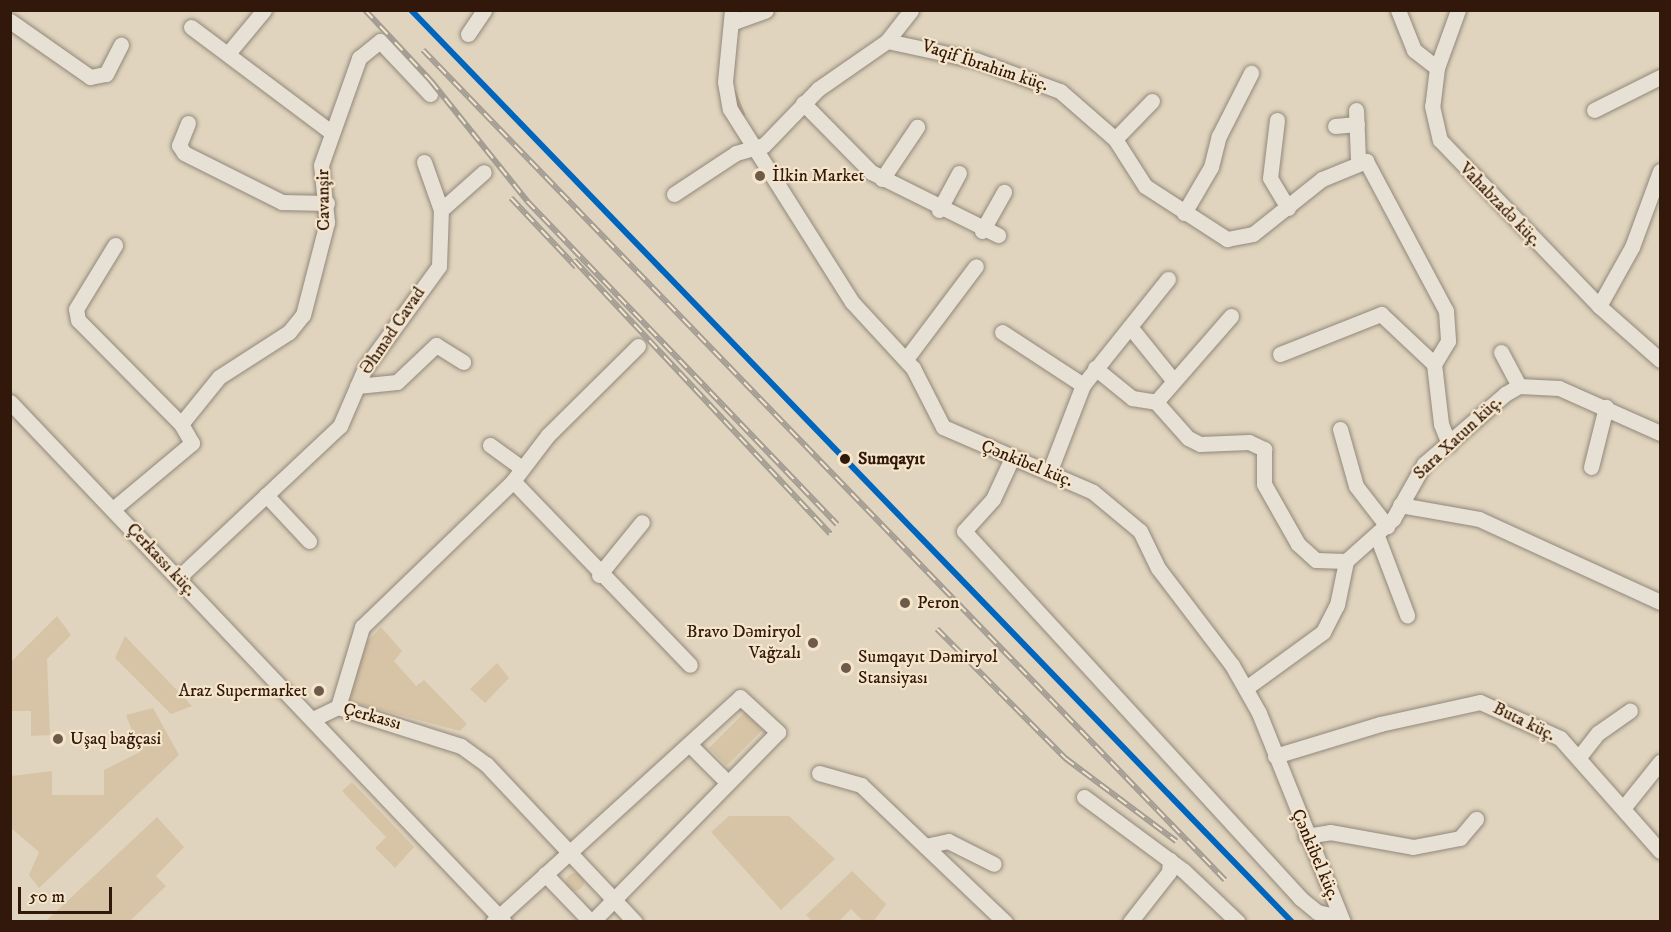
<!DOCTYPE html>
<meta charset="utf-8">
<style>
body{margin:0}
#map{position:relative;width:1671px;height:932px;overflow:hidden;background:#e0d4be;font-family:"IM FELL DW Pica",serif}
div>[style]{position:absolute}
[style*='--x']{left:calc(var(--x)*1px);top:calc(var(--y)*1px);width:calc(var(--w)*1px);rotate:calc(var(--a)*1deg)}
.green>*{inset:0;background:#d7c4a6;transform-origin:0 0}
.round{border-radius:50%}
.stream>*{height:4px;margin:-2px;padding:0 2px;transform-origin:2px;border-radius:2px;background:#bda98c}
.roads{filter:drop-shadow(0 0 2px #92887a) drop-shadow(0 0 2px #92887a)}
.minor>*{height:15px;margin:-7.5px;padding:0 7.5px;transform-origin:7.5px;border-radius:7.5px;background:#e6e0d5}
.rail>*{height:6px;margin-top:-3px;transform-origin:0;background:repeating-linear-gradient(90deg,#f5e5cb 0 11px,#a49d93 0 22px);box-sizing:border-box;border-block:2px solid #a49d93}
.rail-1>*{height:6px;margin:-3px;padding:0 3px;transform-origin:3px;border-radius:3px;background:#0065bd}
.dots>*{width:16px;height:16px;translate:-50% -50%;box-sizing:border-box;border:3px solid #f5e5cb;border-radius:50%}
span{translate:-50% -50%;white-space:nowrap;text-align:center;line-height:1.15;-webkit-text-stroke:4.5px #f5e5cb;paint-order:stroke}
.street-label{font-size:18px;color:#31180b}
.poi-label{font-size:18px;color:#31180b}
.left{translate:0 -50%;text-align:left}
.right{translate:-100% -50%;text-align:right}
.stop-label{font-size:18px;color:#31180b;font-weight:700}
.frame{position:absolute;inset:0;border:12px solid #31180b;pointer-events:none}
.scale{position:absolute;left:18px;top:887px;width:94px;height:27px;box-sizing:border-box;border:3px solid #31180b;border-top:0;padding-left:8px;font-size:18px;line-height:21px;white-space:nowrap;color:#31180b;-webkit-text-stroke:4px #f5e5cb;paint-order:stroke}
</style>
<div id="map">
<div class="green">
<div style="clip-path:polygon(57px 616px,71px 635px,47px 659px,50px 735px,31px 736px,31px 711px,11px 711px,11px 662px)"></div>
<div style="clip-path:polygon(381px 627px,402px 651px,394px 661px,416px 686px,424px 680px,467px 724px,460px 731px,347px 701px,364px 645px)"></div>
<div style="clip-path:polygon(125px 636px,192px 706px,171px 714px,115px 658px)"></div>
<div style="clip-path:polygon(497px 663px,509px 678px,485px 703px,470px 689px)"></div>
<div style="clip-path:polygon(153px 708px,179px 755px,39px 888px,29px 875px,39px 852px,11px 828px,11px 776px,52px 771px,52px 795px,104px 795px,104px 770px,140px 752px,126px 715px)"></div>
<div style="left:745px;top:712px;width:25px;height:51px;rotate:45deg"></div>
<div style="clip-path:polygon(352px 782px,414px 847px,395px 868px,375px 848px,386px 837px,342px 791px)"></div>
<div style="clip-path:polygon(729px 816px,789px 816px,835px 859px,781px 910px,711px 832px)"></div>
<div style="clip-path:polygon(157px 817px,184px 847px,156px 876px,166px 886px,130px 921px,46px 921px)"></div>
<div style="clip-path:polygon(852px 871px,886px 904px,874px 921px,863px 921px,851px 909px,839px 921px,812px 921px,806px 915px)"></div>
<div class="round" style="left:566px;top:873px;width:18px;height:18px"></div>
</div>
<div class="stream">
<div style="--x:734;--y:92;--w:24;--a:68"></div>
</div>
<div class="roads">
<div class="minor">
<div style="--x:732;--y:10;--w:72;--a:95.6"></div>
<div style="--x:725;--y:82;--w:27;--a:80"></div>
<div style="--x:730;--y:109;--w:228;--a:57.7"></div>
<div style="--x:852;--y:302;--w:90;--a:47.3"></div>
<div style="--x:913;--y:368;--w:66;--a:63"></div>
<div style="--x:943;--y:427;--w:163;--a:23.4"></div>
<div style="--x:1093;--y:492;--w:61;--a:39.7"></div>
<div style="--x:1140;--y:531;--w:41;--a:64.1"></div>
<div style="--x:1158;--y:568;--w:122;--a:52.7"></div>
<div style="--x:1232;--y:665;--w:55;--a:60.6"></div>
<div style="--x:1259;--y:713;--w:225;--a:68.1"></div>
<div style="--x:1398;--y:10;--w:43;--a:68.2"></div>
<div style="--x:1414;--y:50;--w:29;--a:38"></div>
<div style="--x:1458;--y:10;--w:62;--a:109.9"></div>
<div style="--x:1437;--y:68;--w:38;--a:97"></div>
<div style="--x:1432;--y:106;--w:35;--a:77"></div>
<div style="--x:1440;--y:140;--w:230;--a:46.2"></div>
<div style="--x:1599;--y:306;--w:81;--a:41.5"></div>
<div style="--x:10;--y:21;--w:98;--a:35"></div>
<div style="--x:90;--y:77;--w:16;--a:-11"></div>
<div style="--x:106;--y:74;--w:33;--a:-63"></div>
<div style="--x:731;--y:23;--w:37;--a:-20"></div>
<div style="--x:191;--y:27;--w:175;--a:36.9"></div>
<div style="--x:468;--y:34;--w:29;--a:-56"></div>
<div style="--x:887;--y:41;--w:39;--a:-52"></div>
<div style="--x:230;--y:51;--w:53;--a:-50.3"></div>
<div style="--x:803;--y:103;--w:97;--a:45.4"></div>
<div style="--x:871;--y:172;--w:142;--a:26.4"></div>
<div style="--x:1356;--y:110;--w:49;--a:87.7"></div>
<div style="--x:1594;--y:110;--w:74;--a:-26.6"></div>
<div style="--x:1277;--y:120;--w:58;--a:96.9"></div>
<div style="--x:1270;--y:178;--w:35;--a:59"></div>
<div style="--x:188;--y:123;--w:24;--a:112"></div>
<div style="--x:179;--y:145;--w:9;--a:58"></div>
<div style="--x:184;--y:153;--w:110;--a:26.6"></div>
<div style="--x:282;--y:202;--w:45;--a:1.3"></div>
<div style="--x:1335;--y:126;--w:22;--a:-5"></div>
<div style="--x:1115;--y:139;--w:53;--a:-45.8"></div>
<div style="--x:882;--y:179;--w:63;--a:-56.1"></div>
<div style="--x:674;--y:194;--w:74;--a:-33.5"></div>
<div style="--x:736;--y:153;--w:29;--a:-16"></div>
<div style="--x:764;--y:145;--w:78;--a:-46"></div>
<div style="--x:818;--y:89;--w:84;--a:-34.8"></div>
<div style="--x:887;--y:41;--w:91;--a:12.1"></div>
<div style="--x:976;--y:60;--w:90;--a:20.3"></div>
<div style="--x:1060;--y:91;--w:73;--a:41.1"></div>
<div style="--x:1115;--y:139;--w:56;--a:57.4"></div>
<div style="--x:1145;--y:186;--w:98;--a:32.9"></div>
<div style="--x:1227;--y:239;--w:26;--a:-11"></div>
<div style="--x:1253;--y:234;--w:88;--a:-38.6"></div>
<div style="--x:1322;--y:179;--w:48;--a:-22.2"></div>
<div style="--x:1366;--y:161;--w:170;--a:61.9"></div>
<div style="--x:1446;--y:311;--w:30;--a:86"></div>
<div style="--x:1448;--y:341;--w:27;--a:121"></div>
<div style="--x:1434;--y:364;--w:60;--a:83.3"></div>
<div style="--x:1441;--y:424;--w:22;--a:68"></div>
<div style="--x:441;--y:210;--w:57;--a:-41.5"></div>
<div style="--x:939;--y:210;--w:42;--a:-61.6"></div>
<div style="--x:1184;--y:213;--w:53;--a:-59.6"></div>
<div style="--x:1211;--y:167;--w:32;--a:-76"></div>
<div style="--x:1219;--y:136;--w:71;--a:-63.1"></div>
<div style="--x:982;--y:231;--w:45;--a:-60.6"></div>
<div style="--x:1599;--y:306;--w:68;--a:-60.8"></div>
<div style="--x:1632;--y:247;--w:81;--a:-69.8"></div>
<div style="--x:1231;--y:316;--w:114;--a:131.1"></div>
<div style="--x:1156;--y:402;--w:48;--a:48.4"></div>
<div style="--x:1188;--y:438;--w:13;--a:27"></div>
<div style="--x:1200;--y:444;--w:49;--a:-2.3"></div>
<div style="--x:1249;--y:442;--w:17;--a:25"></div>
<div style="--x:1264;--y:449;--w:35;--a:90"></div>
<div style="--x:1264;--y:484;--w:69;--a:60.5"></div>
<div style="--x:1298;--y:544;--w:24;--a:42"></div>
<div style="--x:1316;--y:560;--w:30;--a:2"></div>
<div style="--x:1131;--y:328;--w:67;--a:51.1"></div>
<div style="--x:1002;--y:332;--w:97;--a:33.2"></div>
<div style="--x:638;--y:346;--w:127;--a:135.3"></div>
<div style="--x:548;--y:435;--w:58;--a:127.3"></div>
<div style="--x:513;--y:481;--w:255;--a:46.1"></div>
<div style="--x:1501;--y:352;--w:38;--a:62"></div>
<div style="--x:1280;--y:354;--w:109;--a:-21.6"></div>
<div style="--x:1381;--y:314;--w:73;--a:43.3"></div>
<div style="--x:906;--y:359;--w:116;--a:-53"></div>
<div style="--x:1095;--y:368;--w:48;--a:39"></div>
<div style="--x:1132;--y:398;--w:24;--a:9"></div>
<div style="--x:357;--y:386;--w:40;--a:-5.7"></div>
<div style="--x:397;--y:382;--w:54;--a:-43.5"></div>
<div style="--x:436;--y:345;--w:32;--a:32"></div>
<div style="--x:10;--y:402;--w:717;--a:46.47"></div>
<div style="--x:181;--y:424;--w:60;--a:-51"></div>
<div style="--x:219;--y:377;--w:83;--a:-32.7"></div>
<div style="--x:289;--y:332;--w:22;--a:-51"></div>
<div style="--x:303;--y:315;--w:96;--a:-75.5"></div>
<div style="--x:327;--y:222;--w:57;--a:-96"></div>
<div style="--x:321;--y:165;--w:114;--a:-70.4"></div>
<div style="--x:359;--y:58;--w:27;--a:-39"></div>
<div style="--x:380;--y:41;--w:73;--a:46.7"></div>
<div style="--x:1340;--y:429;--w:59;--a:74.3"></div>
<div style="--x:1356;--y:486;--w:51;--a:52.2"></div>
<div style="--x:490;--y:445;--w:39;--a:36"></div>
<div style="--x:1012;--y:458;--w:45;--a:114.9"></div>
<div style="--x:993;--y:499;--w:43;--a:132.2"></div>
<div style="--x:964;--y:531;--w:498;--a:47.5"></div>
<div style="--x:1300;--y:898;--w:22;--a:39"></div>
<div style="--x:1317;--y:912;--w:24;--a:12"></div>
<div style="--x:1591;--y:467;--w:62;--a:-76"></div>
<div style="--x:1049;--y:473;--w:94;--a:-68.9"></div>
<div style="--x:1083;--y:385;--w:136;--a:-51.3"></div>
<div style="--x:266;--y:495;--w:63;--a:46.9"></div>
<div style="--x:1400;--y:505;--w:80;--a:10"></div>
<div style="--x:1479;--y:519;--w:199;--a:24.6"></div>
<div style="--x:113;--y:509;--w:103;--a:-39.9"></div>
<div style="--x:192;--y:443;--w:22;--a:-120"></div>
<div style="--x:181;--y:424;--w:146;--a:-134.7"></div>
<div style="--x:78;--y:320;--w:11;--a:-100"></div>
<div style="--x:76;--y:309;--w:75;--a:-58.6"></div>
<div style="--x:1377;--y:536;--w:85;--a:69.2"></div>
<div style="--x:599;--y:575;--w:68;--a:-50.9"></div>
<div style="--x:178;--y:578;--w:222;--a:-43.2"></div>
<div style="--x:340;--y:426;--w:63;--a:-66.7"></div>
<div style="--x:365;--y:368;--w:126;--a:-54"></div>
<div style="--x:439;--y:266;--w:56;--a:-88"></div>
<div style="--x:441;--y:210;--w:51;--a:-109.5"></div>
<div style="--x:1246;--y:688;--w:95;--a:-36"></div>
<div style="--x:1323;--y:632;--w:30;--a:-63"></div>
<div style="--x:1337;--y:605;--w:45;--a:-78.4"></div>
<div style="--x:1346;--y:561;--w:63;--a:-41.8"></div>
<div style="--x:1393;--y:519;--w:63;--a:-60.6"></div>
<div style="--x:1424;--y:464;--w:107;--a:-40.8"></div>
<div style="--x:1505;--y:394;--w:16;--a:-30"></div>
<div style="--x:1519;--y:386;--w:40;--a:2.9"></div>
<div style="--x:1559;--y:388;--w:111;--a:24"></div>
<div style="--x:338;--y:707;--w:84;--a:-73.3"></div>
<div style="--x:362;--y:627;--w:210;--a:-44"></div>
<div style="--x:313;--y:719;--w:28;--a:-26"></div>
<div style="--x:338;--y:707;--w:129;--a:17.6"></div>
<div style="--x:461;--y:746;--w:31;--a:36"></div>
<div style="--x:486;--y:764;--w:217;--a:46.7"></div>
<div style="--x:689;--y:744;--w:55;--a:45"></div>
<div style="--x:1275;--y:756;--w:110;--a:-16.9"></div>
<div style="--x:1380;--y:724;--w:102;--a:-12.4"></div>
<div style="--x:1480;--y:702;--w:88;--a:24.2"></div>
<div style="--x:1560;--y:738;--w:151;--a:48.5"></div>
<div style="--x:1579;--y:757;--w:31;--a:-52"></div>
<div style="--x:1598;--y:733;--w:39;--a:-35"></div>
<div style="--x:819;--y:773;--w:44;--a:15.9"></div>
<div style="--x:861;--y:785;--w:199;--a:43.6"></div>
<div style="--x:1084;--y:797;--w:124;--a:36.5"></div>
<div style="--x:1184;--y:871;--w:74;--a:43.4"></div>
<div style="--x:1624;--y:807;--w:58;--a:-51.3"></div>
<div style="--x:1306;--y:836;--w:24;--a:-9"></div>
<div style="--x:1330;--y:832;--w:84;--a:10.2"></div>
<div style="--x:1413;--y:847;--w:48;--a:-10.8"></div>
<div style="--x:1460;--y:838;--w:25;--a:-50"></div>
<div style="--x:925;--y:846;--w:24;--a:-12"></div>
<div style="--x:948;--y:841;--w:51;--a:26.6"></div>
<div style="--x:545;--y:874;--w:66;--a:46.2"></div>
<div style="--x:493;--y:922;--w:334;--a:-42.3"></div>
<div style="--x:740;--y:697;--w:52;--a:42.6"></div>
<div style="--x:778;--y:732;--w:266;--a:134.4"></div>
<div style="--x:1130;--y:922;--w:63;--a:-52"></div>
<div style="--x:1169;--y:872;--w:12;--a:-85"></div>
</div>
</div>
<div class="rail">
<div style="--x:365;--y:10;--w:97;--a:47.1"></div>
<div style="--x:431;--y:81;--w:154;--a:51.3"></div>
<div style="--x:527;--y:201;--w:448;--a:46.2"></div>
<div style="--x:423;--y:50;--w:1154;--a:45.98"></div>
<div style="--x:511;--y:198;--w:95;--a:46.7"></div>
<div style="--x:574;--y:260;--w:375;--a:46.9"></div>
<div style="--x:937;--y:629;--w:182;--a:45.2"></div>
<div style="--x:1065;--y:758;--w:139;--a:36.8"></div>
</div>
<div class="rail-1">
<div style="--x:411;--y:10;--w:1268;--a:45.99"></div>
</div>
<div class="dots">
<div style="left:760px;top:176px;background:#6e5a4a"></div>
<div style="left:845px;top:459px;background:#31180b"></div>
<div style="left:905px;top:603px;background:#6e5a4a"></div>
<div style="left:813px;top:643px;background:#6e5a4a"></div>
<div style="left:846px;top:668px;background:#6e5a4a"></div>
<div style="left:319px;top:691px;background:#6e5a4a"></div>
<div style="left:58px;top:739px;background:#6e5a4a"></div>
</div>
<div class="street-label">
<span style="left:985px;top:66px;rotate:18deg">Vaqif İbrahim küç.</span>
<span style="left:324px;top:200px;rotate:-91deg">Cavanşir</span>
<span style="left:1500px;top:205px;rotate:46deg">Vahabzadə küç.</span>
<span style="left:393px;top:331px;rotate:-56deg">Əhməd Cavad</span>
<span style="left:1458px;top:438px;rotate:-43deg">Sara Xatun küç.</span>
<span style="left:1027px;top:464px;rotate:22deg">Çənkibel küç.</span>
<span style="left:161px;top:560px;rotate:47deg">Çerkassı küç.</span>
<span style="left:372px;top:717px;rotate:15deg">Çerkassı</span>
<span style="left:1524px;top:722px;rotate:26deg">Buta küç.</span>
<span style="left:1315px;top:855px;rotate:67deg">Çənkibel küç.</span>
</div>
<div class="poi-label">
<span class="left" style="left:772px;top:176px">İlkin Market</span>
<span class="left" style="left:917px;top:603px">Peron</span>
<span class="right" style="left:801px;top:643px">Bravo Dəmiryol<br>Vağzalı</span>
<span class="left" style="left:858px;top:668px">Sumqayıt Dəmiryol<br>Stansiyası</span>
<span class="right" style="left:307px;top:691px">Araz Supermarket</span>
<span class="left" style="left:70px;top:739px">Uşaq bağçasi</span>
</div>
<div class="stop-label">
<span class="left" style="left:858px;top:459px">Sumqayıt</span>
</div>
<div class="frame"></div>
<div class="scale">50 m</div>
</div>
